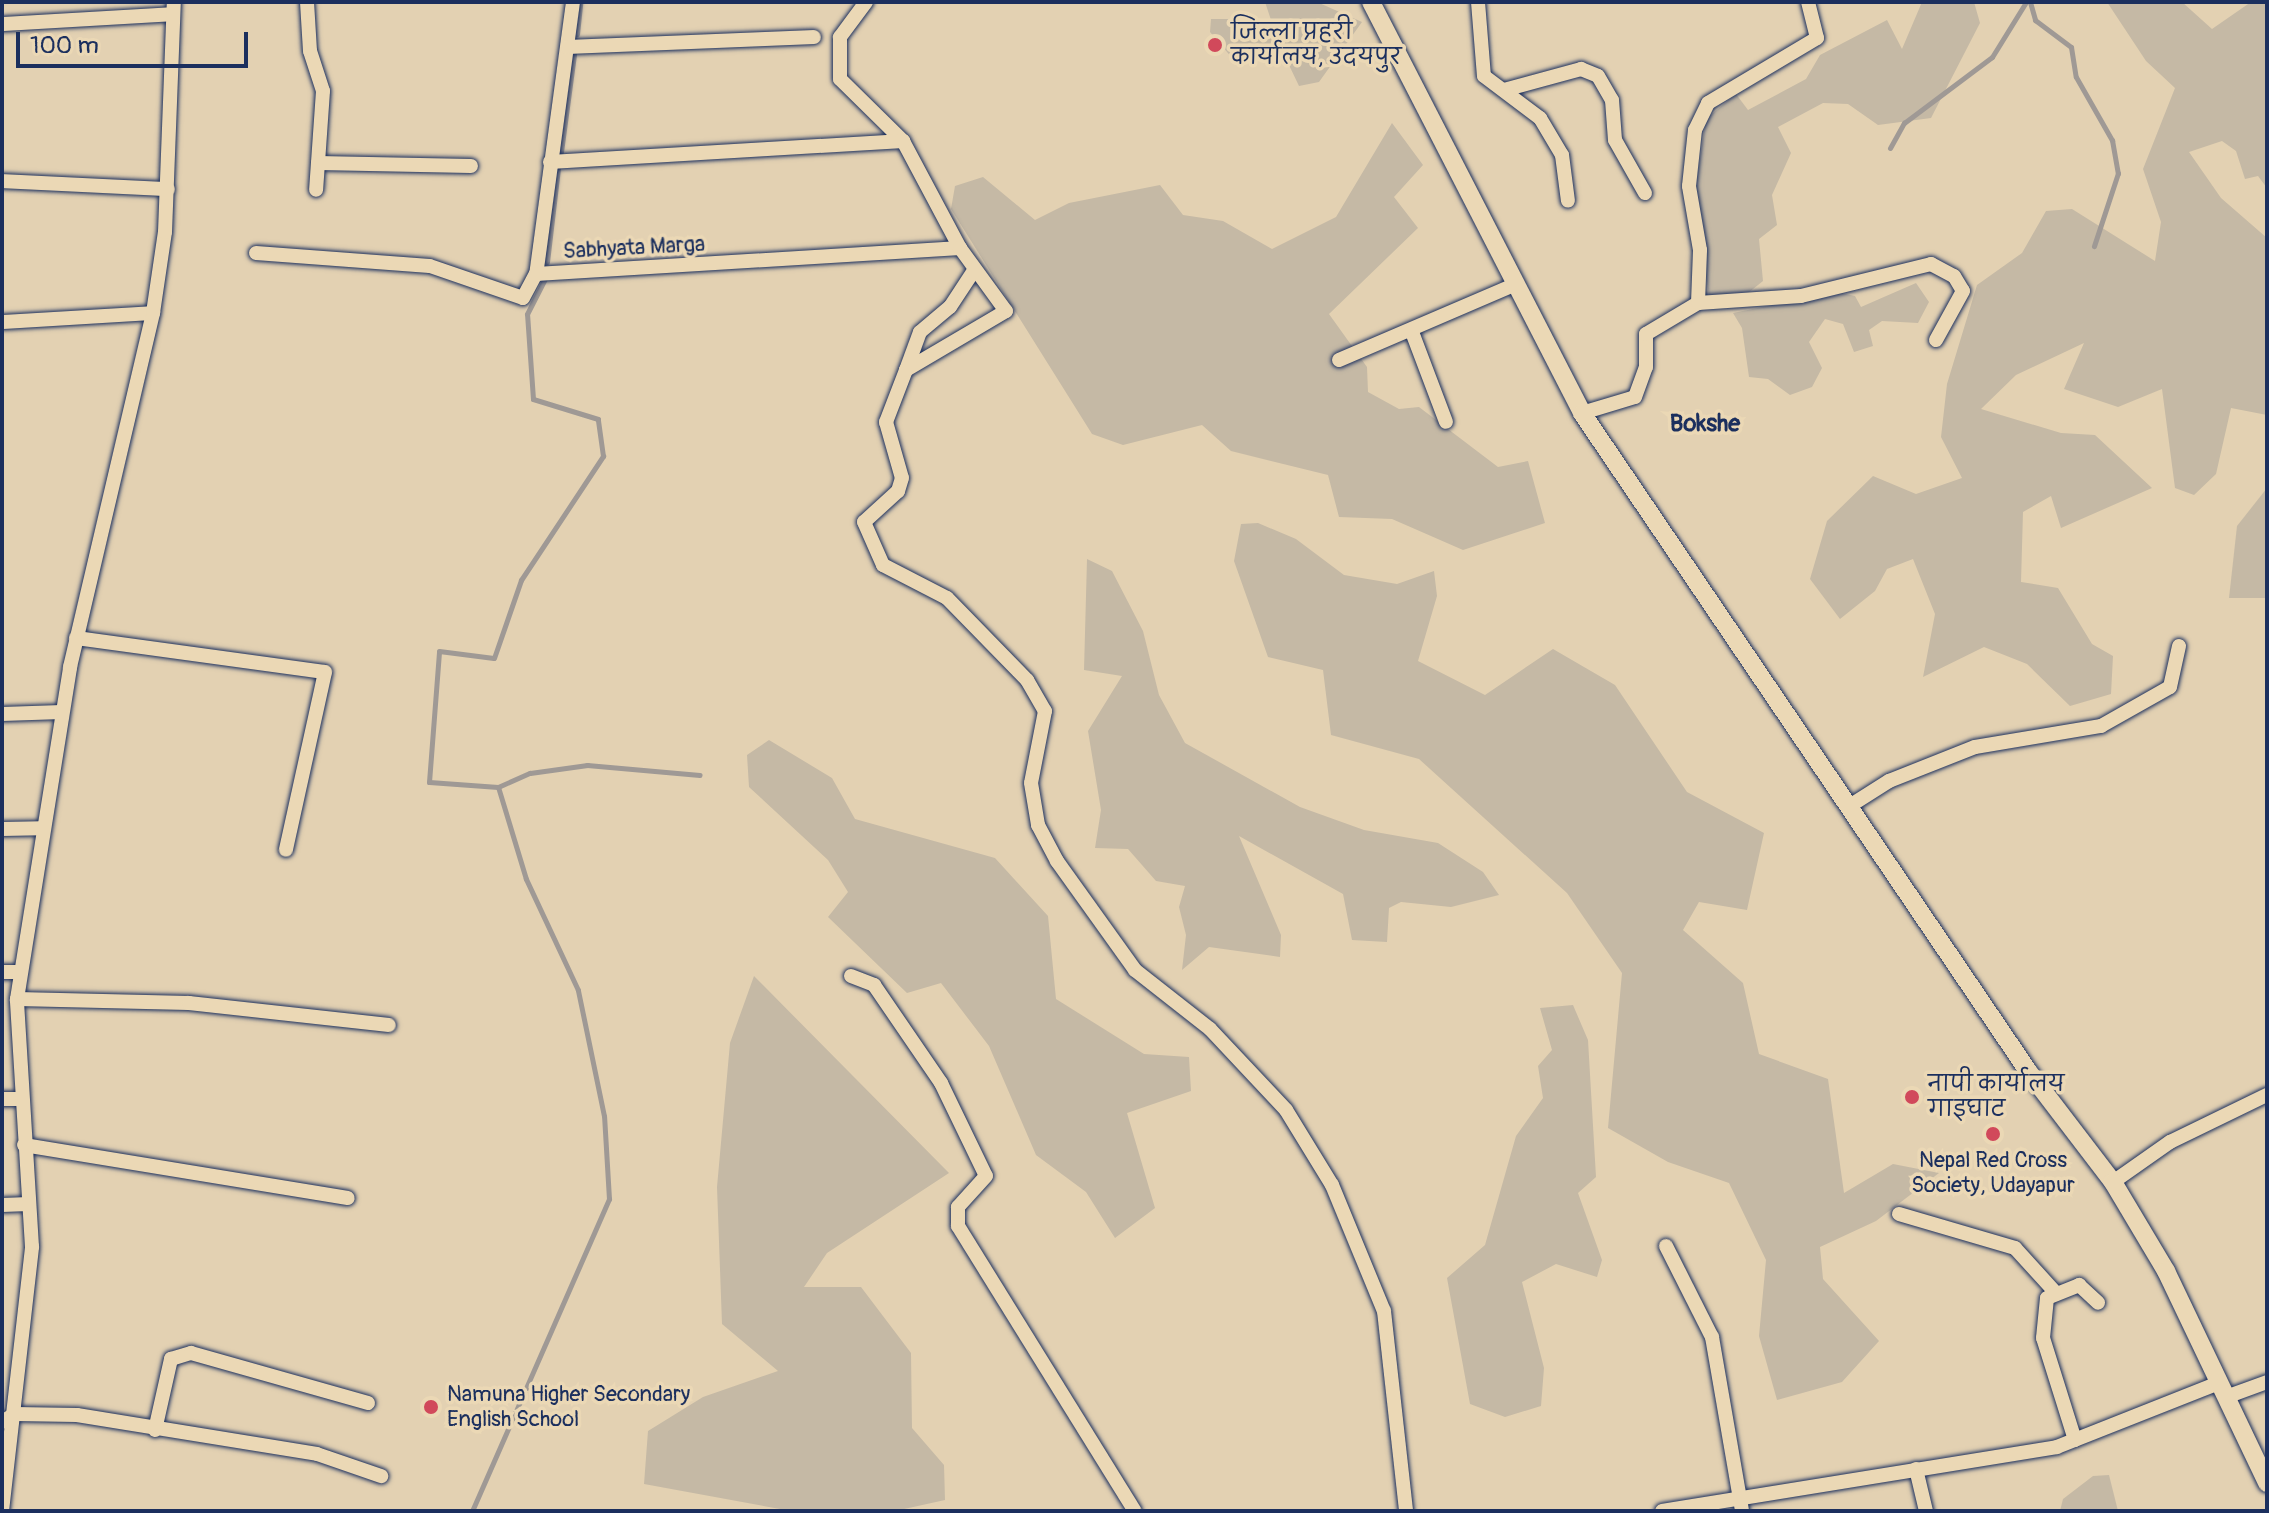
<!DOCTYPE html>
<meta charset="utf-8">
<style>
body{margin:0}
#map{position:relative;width:2269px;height:1513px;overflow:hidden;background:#e3d1b2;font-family:Pangolin,"Playpen Sans Deva",sans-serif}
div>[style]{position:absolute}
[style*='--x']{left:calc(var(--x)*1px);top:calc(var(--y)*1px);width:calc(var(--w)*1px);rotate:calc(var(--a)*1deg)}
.green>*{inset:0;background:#c5b9a5}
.stream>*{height:5px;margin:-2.5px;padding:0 2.5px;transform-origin:2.5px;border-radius:2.5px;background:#9f9995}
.roads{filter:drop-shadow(0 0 2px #1b2f5e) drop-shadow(0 0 2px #1b2f5e)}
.street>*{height:14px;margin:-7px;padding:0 7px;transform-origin:7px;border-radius:7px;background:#ebd8b5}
.secondary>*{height:18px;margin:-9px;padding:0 9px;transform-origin:9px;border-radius:9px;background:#ebd8b5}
.dots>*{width:22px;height:22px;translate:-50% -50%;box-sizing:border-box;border:4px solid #ebd8b5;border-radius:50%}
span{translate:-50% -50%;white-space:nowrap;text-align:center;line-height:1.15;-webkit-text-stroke:7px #ebd8b5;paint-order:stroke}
.poi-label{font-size:22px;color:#1b2f5e}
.left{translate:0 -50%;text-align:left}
.street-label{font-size:22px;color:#1b2f5e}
.neighbourhood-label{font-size:24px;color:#1b2f5e;font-weight:700}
.frame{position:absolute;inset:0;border:4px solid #1b2f5e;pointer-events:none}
.scale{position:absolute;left:16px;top:32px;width:232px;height:36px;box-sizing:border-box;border:4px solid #1b2f5e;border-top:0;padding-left:10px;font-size:24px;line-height:28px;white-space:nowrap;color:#1b2f5e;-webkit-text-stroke:6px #ebd8b5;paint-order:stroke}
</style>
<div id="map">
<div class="green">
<div style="clip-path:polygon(1265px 2px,1317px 2px,1362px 22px,1319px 82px,1299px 86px,1288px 63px,1266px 54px,1239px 66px,1210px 32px,1211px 19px,1228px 19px,1244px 33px,1265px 28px,1272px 23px)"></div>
<div style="clip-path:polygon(1922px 2px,1974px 2px,1980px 23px,1931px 118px,1878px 125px,1848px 104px,1823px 103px,1778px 127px,1791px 153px,1772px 195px,1777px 225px,1759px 239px,1763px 281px,1743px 297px,1709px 296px,1695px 193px,1706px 119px,1736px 94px,1748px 110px,1806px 79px,1820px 55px,1887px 20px,1902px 49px)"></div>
<div style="clip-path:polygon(2107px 2px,2182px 2px,2212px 29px,2251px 2px,2267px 2px,2267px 188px,2258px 176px,2245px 179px,2236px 151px,2222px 141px,2189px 152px,2221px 198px,2267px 238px,2267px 415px,2231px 408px,2216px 474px,2194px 495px,2175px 488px,2162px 389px,2118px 407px,2064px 389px,2084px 343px,2016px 375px,1981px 409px,2061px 433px,2095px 435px,2152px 488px,2061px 528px,2051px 496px,2023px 512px,2021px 582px,2058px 588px,2092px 644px,2113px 656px,2111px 694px,2070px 706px,2027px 664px,1984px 647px,1923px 677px,1935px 614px,1913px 559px,1887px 569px,1875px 591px,1840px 619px,1810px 579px,1827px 521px,1873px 476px,1916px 494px,1962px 478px,1941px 437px,1947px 384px,1977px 285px,2022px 253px,2046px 211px,2072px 209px,2155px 261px,2161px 222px,2143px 169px,2175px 88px,2146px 61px)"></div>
<div style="clip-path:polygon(1392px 123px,1423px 165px,1394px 197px,1418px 228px,1329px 314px,1367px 367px,1368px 392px,1399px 409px,1419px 407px,1498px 467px,1528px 461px,1545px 523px,1463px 550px,1392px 519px,1339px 517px,1328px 475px,1231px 451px,1202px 425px,1123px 445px,1092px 434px,951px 209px,955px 186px,983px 177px,1035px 220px,1069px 203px,1160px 185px,1183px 215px,1223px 221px,1272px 249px,1336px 217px)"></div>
<div style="clip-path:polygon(1916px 283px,1929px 302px,1918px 323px,1882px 321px,1869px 330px,1873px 346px,1854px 352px,1843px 324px,1825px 319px,1809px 342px,1822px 368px,1812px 387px,1790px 395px,1768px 379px,1749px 377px,1742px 328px,1733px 313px,1836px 292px,1855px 296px,1861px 307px)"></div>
<div style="clip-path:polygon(2267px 488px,2267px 598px,2229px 598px,2237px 526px)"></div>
<div style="clip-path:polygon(1258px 523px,1296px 539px,1344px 575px,1397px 584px,1434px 571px,1437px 596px,1418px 661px,1485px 695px,1553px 649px,1615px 685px,1687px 792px,1764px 833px,1747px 910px,1699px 902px,1683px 930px,1743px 983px,1759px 1054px,1828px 1079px,1844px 1193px,1893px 1164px,1939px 1173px,1876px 1221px,1820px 1247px,1823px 1279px,1879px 1341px,1842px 1382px,1777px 1400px,1759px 1336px,1766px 1260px,1729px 1183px,1668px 1162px,1608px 1128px,1622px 973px,1567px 893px,1419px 759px,1331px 735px,1323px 670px,1268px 657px,1234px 561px,1241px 524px)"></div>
<div style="clip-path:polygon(1087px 559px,1112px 571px,1143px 631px,1159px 695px,1185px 743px,1300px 807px,1364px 830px,1438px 843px,1483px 872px,1499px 895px,1451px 907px,1401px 902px,1389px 908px,1387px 942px,1352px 940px,1343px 894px,1239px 836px,1281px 935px,1280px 957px,1209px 947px,1182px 970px,1186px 935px,1179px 907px,1185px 886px,1156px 881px,1128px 849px,1095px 848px,1101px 810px,1088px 731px,1122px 676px,1084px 670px)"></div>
<div style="clip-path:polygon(769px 740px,832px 778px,855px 819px,995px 858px,1048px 916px,1056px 999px,1144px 1054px,1189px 1057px,1191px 1091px,1127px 1113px,1155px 1208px,1115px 1238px,1086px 1192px,1036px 1155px,989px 1046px,941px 983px,907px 993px,828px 917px,848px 892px,828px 860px,749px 787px,747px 755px)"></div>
<div style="clip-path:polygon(754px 976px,949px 1173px,827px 1253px,804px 1287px,861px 1287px,911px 1353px,912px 1428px,944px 1465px,945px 1500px,895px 1511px,791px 1511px,644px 1484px,648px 1431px,703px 1397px,778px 1371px,722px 1324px,717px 1187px,730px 1043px)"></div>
<div style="clip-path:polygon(1573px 1005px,1588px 1040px,1596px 1177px,1578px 1193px,1602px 1260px,1597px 1277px,1556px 1264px,1522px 1282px,1544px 1368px,1541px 1406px,1505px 1417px,1470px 1404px,1447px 1278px,1485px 1245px,1516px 1136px,1543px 1098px,1538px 1066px,1552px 1050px,1540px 1008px)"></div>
<div style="clip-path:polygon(2109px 1475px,2118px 1511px,2060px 1511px,2063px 1499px,2093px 1476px)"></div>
</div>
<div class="stream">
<div style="--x:2030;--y:2;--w:19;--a:74"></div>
<div style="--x:2035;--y:20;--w:45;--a:36.9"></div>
<div style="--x:2071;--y:47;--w:30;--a:81"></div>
<div style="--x:2076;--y:77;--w:73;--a:60.3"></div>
<div style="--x:2112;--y:140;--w:34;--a:80"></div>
<div style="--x:2118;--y:173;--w:77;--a:108.2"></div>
<div style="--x:577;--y:34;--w:31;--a:-84"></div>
<div style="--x:1890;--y:148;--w:29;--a:-61"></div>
<div style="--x:1904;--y:123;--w:110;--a:-36.9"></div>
<div style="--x:1992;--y:57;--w:65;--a:-58.3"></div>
<div style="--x:561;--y:152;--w:99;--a:-82.4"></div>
<div style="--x:547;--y:262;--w:94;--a:-83.3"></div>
<div style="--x:498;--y:787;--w:35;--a:-24"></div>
<div style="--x:530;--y:773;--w:58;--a:-8"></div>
<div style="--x:587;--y:765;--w:113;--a:5.1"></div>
<div style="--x:472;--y:1511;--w:341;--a:-66.3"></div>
<div style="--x:609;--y:1199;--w:83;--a:-93.4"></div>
<div style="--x:604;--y:1116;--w:129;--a:-101.7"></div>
<div style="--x:578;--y:990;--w:123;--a:-115.1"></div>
<div style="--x:526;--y:879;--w:96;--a:-106.9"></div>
<div style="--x:498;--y:787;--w:69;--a:-175.9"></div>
<div style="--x:429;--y:782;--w:131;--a:-85.6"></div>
<div style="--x:439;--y:651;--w:55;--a:7.3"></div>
<div style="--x:494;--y:658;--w:83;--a:-70.9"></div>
<div style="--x:521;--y:580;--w:149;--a:-56.5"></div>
<div style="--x:603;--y:456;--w:37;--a:-98"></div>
<div style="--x:598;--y:419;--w:68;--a:-162.9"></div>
<div style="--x:533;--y:399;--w:85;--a:-94"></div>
<div style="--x:527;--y:314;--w:39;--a:-63"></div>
</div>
<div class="roads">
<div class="street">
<div style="--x:307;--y:2;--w:49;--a:86.5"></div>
<div style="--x:310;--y:51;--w:42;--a:72"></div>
<div style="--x:323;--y:91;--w:99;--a:94"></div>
<div style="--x:573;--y:2;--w:275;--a:97.7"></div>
<div style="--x:536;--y:274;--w:425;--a:-3.5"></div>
<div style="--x:866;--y:2;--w:44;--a:126.6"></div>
<div style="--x:840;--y:37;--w:42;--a:90"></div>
<div style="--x:840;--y:79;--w:88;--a:44.5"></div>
<div style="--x:903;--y:141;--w:121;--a:62"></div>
<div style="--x:960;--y:248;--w:78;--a:53.9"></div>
<div style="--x:1006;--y:311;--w:116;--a:149.5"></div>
<div style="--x:906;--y:370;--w:56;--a:111"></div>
<div style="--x:886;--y:422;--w:58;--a:74.1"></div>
<div style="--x:902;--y:478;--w:14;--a:107"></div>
<div style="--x:898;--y:491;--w:46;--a:137.6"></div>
<div style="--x:864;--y:522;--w:47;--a:66.2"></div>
<div style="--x:883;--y:565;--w:72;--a:27.3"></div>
<div style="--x:947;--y:598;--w:115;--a:45.7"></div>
<div style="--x:1027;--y:680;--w:36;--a:60"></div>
<div style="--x:1045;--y:711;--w:73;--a:101"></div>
<div style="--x:1031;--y:783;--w:43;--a:80.5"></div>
<div style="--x:1038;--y:825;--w:41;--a:62.2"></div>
<div style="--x:1057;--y:861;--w:134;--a:54.4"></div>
<div style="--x:1135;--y:970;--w:95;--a:38.2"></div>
<div style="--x:1210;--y:1029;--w:111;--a:46.8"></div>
<div style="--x:1286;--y:1110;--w:88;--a:58.5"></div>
<div style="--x:1332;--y:1185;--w:136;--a:67.6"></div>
<div style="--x:1384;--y:1311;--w:201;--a:83.7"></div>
<div style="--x:1478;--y:2;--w:74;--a:85.4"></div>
<div style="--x:1484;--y:76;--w:70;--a:36.9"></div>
<div style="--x:1540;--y:118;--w:43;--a:59.3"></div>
<div style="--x:1562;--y:155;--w:46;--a:82.6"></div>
<div style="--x:2;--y:24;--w:171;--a:-3.3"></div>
<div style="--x:568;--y:47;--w:246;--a:-2.3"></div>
<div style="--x:1504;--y:90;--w:80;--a:-15.3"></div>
<div style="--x:1581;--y:69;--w:18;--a:22"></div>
<div style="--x:1598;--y:76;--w:28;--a:60"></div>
<div style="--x:1612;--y:100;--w:40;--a:85.7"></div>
<div style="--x:1615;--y:140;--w:61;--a:60.5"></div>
<div style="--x:550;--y:162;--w:354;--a:-3.4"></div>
<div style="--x:318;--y:163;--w:153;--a:1.1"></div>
<div style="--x:2;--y:181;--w:166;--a:2.8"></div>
<div style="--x:256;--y:253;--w:174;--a:4.3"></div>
<div style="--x:430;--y:266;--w:98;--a:19"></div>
<div style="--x:523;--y:298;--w:27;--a:-62"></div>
<div style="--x:1698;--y:303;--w:53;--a:-87.8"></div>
<div style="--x:1700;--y:250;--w:65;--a:-99.8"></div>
<div style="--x:1689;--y:186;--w:56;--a:-83.9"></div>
<div style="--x:1695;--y:130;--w:30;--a:-64"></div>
<div style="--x:1708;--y:103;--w:127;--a:-30.8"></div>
<div style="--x:1817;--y:38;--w:37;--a:-104"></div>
<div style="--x:2;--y:322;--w:151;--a:-3.4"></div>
<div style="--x:1412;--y:332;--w:96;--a:69.3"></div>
<div style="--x:1339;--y:360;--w:188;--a:-23.2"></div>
<div style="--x:906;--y:370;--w:40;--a:-69.8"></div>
<div style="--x:920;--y:332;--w:39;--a:-40"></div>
<div style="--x:950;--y:307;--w:45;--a:-56.7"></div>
<div style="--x:1582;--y:413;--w:55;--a:-16.8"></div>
<div style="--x:1635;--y:397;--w:32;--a:-70"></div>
<div style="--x:1646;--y:367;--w:33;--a:-90"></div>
<div style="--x:1646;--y:334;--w:61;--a:-30.8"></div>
<div style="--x:1698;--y:303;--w:103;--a:-3.9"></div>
<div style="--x:1801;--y:296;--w:134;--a:-13.8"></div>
<div style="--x:1931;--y:264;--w:26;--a:28"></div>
<div style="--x:1954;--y:276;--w:17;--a:59"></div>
<div style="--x:1963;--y:291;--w:56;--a:118.9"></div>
<div style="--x:76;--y:638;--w:251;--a:7.8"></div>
<div style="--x:325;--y:672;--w:182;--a:102.4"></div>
<div style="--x:2;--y:714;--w:60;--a:-1.9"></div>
<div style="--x:1848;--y:807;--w:49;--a:-32.4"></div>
<div style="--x:1889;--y:781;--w:92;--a:-21.6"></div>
<div style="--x:1975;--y:747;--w:128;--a:-9.5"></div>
<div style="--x:2101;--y:726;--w:79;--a:-29.5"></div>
<div style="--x:2170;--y:687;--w:42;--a:-77.6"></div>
<div style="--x:2;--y:829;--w:39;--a:-1"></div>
<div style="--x:2;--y:972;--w:18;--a:0"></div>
<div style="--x:851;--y:976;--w:25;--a:21"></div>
<div style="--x:874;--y:985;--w:119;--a:55.6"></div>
<div style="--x:941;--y:1083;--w:103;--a:64.2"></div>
<div style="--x:986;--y:1176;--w:42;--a:132.1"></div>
<div style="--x:958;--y:1207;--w:19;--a:90"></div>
<div style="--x:958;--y:1226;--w:335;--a:58.2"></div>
<div style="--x:17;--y:999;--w:172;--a:1.3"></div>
<div style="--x:189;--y:1003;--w:201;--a:6.3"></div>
<div style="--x:2;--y:1099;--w:19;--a:0"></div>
<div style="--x:24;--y:1145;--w:328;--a:9.3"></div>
<div style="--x:2113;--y:1182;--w:70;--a:-35.1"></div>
<div style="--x:2170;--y:1142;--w:108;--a:-25.9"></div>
<div style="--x:2;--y:1205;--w:27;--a:-2"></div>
<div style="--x:1899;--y:1214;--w:121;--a:16.3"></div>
<div style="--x:2015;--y:1248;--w:61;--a:47.7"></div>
<div style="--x:1666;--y:1246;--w:102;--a:63.2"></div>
<div style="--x:1712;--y:1337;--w:177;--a:80.2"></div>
<div style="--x:2226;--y:1397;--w:44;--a:-20.1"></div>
<div style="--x:2;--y:1422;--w:15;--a:-32"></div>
<div style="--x:15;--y:1414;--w:62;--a:0.9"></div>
<div style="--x:77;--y:1415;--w:243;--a:9.2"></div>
<div style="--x:317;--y:1454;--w:68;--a:19"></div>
<div style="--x:155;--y:1430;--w:73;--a:-77.3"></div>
<div style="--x:171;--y:1359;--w:21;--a:-17"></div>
<div style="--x:191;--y:1353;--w:184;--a:15.8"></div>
<div style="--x:2075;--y:1440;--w:107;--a:-107.4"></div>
<div style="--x:2043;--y:1338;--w:40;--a:-84.3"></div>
<div style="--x:2047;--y:1298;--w:35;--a:-22"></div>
<div style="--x:2079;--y:1285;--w:26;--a:43"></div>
<div style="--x:1916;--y:1469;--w:43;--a:76.6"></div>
<div style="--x:2;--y:1511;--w:266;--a:-83.5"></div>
<div style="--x:32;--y:1247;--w:248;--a:-93.5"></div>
<div style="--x:17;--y:999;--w:336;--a:-80.9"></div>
<div style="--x:70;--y:667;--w:364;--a:-76.8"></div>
<div style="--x:153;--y:313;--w:82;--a:-81.6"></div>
<div style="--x:165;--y:232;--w:230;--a:-87.8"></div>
<div style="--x:1662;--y:1511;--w:400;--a:-9.2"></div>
<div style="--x:2057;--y:1447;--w:174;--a:-21.6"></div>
</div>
<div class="secondary">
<div style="--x:1371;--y:2;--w:462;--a:62.8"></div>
<div style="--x:1582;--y:413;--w:795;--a:55.87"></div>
<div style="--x:2028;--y:1071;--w:140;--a:52.6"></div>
<div style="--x:2113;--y:1182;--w:104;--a:59.2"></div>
<div style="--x:2166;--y:1271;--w:235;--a:64.5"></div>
</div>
</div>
<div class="dots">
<div style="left:1215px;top:45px;background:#d1495b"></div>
<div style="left:1912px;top:1097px;background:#d1495b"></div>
<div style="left:1993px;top:1134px;background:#d1495b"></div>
<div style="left:431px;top:1407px;background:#d1495b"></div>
</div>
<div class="poi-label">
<span class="left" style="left:1231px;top:45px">जिल्ला प्रहरी<br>कार्यालय, उदयपुर</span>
<span class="left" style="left:1928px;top:1097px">नापी कार्यालय<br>गाइघाट</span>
<span style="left:1993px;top:1173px">Nepal Red Cross<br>Society, Udayapur</span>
<span class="left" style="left:447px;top:1407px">Namuna Higher Secondary<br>English School</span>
</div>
<div class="street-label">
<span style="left:634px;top:248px;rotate:-3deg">Sabhyata Marga</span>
</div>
<div class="neighbourhood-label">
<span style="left:1705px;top:424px">Bokshe</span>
</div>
<div class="frame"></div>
<div class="scale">100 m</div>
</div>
